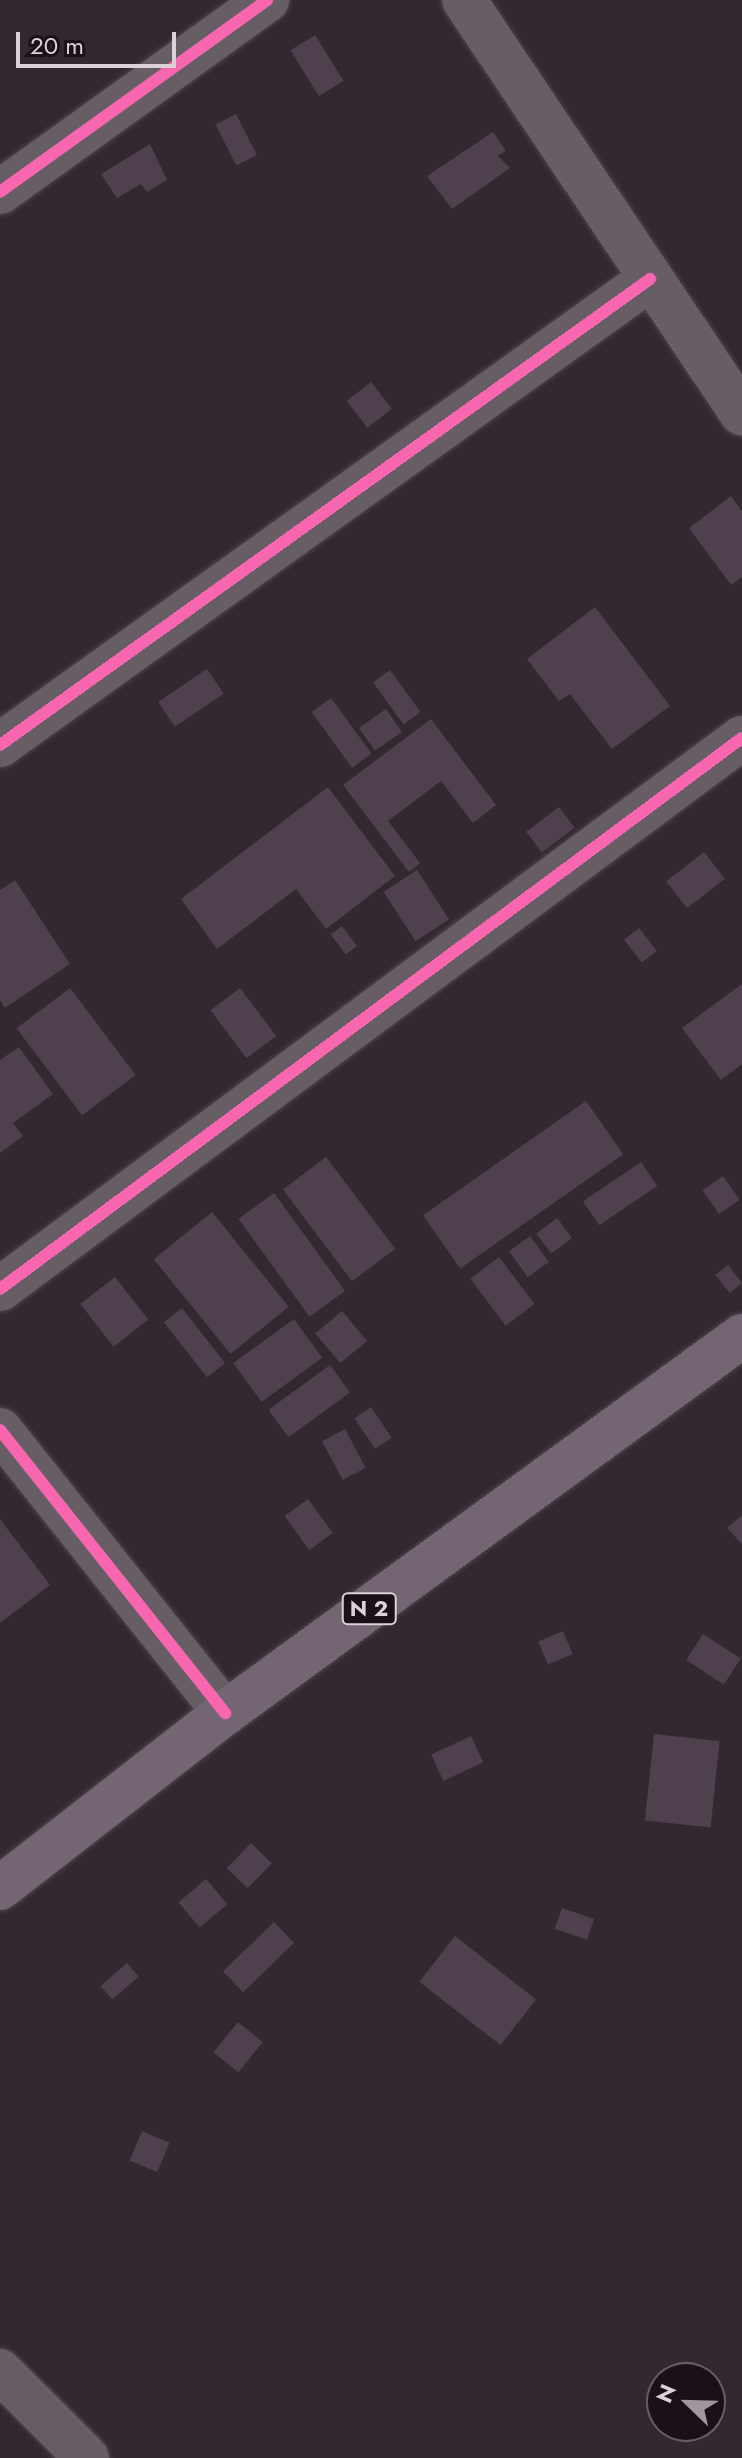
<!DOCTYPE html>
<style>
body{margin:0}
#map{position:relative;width:742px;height:2458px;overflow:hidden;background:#322830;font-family:Jost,sans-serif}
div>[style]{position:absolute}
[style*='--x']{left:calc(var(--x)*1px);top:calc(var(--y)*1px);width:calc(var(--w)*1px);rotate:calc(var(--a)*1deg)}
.building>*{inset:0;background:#4e404c;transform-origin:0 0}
.roads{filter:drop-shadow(0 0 2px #4d444b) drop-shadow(0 0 2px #4d444b)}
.minor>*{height:44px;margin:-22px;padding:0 22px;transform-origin:22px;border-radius:22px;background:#675e65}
.primary>*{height:44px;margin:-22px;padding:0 22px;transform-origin:22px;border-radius:22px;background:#736571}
.cycleway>*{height:12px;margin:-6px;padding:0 6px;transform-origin:6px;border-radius:6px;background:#f766af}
span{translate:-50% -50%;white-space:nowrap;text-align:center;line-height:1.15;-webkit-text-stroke:6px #191018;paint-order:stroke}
.shield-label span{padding:2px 6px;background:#191018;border:2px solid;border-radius:6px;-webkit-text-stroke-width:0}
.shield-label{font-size:22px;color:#ddd0db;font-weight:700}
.north{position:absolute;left:646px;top:2362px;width:80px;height:80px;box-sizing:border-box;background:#191018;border:2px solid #675d66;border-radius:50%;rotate:293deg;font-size:22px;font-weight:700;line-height:32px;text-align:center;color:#ddd0db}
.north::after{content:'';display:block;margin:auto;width:28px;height:36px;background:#a1959f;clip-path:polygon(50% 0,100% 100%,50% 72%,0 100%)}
.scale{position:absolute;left:16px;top:32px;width:160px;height:36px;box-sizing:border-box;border:4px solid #ddd0db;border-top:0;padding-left:10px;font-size:24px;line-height:28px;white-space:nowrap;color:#ddd0db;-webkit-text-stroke:6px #191018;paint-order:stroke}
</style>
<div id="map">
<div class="building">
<div style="left:315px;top:35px;width:54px;height:29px;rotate:58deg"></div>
<div style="left:236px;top:114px;width:46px;height:23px;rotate:63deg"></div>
<div style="clip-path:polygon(493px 132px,506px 151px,498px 156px,510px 168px,452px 209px,427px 176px)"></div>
<div style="clip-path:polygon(150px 144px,167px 180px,147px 192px,141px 184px,117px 198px,101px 174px)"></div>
<div style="left:371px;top:382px;width:34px;height:31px;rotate:52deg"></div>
<div style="clip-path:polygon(731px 496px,742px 511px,742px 577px,731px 585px,689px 528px)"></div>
<div style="clip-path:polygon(595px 607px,670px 706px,612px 749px,570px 694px,559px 701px,527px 659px)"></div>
<div style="left:207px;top:669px;width:30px;height:59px;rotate:56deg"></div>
<div style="left:390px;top:670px;width:52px;height:21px;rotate:54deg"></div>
<div style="left:331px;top:698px;width:69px;height:24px;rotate:54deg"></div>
<div style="left:386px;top:709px;width:28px;height:33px;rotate:55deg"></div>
<div style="clip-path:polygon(431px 719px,496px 805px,473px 823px,441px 781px,388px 821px,420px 863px,409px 872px,343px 785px)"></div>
<div style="clip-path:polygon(328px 787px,395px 876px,326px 929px,296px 889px,217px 949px,181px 899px)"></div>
<div style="left:559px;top:807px;width:26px;height:41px;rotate:53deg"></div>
<div style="left:704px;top:852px;width:34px;height:48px;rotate:52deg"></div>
<div style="left:417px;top:870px;width:59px;height:40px;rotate:57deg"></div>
<div style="clip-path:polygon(15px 880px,70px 964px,5px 1008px,0 1000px,0 890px)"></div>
<div style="left:342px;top:926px;width:25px;height:14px;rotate:53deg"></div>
<div style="left:639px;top:928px;width:29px;height:19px;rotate:52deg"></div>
<div style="clip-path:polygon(742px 984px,742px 1064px,721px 1080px,682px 1028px)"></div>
<div style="left:70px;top:988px;width:109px;height:67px;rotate:53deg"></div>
<div style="left:240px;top:988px;width:60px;height:37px;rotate:53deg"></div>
<div style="clip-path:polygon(19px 1047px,53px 1094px,13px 1123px,23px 1136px,0 1153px,0 1060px)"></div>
<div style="left:586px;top:1101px;width:65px;height:199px;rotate:55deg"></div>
<div style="left:326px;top:1157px;width:115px;height:54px;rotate:53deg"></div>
<div style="left:641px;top:1162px;width:29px;height:70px;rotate:56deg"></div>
<div style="left:723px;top:1176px;width:29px;height:25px;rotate:55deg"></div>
<div style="left:274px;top:1193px;width:121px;height:44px;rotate:54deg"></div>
<div style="left:212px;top:1212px;width:122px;height:75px;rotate:51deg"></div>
<div style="left:557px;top:1218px;width:25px;height:26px;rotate:53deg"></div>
<div style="left:530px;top:1236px;width:32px;height:26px;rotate:54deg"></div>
<div style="left:499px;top:1257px;width:59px;height:36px;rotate:53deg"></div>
<div style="left:728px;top:1265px;width:23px;height:16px;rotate:52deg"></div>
<div style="left:115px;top:1277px;width:54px;height:44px;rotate:52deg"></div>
<div style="left:182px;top:1308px;width:70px;height:23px;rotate:52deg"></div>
<div style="left:342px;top:1311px;width:39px;height:35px;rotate:50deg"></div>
<div style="left:294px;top:1319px;width:48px;height:75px;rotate:54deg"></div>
<div style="left:330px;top:1365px;width:34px;height:76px;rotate:54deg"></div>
<div style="left:371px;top:1407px;width:37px;height:20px;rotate:56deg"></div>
<div style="left:345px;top:1429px;width:44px;height:26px;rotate:62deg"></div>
<div style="left:308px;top:1499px;width:42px;height:29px;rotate:54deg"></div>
<div style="clip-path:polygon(742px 1515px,742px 1544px,727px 1528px)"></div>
<div style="clip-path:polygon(0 1519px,50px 1585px,0 1623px)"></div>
<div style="left:563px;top:1631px;width:25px;height:27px;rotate:67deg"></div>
<div style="left:703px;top:1634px;width:45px;height:31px;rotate:33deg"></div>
<div style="left:654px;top:1734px;width:66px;height:87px;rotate:6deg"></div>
<div style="left:471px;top:1736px;width:29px;height:44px;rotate:65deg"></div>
<div style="left:251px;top:1843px;width:29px;height:35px;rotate:44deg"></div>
<div style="left:206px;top:1879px;width:33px;height:36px;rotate:50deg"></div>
<div style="left:562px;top:1908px;width:34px;height:22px;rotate:19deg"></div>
<div style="left:274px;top:1922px;width:29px;height:71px;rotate:46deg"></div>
<div style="left:455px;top:1936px;width:103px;height:58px;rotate:38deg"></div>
<div style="left:127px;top:1963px;width:18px;height:35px;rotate:49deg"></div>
<div style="left:238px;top:2022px;width:32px;height:39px;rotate:39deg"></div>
<div style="left:142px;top:2131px;width:30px;height:32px;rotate:23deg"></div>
</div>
<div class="roads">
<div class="minor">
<div style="--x:464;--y:0;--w:498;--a:56.1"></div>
<div style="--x:0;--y:192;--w:329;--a:-35.7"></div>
<div style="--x:0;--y:745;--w:800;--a:-35.64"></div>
<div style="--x:0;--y:1289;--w:924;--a:-36.6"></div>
<div style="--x:0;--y:1430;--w:362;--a:51.5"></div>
<div style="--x:0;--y:2371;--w:123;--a:45"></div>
</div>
<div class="primary">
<div style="--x:0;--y:1888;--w:285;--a:-37.9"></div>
<div style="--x:225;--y:1713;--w:640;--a:-36.1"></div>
</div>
</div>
<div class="cycleway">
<div style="--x:0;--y:192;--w:329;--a:-35.7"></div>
<div style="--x:0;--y:745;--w:800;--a:-35.64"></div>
<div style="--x:0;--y:1289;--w:924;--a:-36.6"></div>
<div style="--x:0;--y:1430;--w:362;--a:51.5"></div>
</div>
<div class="shield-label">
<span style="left:369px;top:1609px">N 2</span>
</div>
<div class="north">N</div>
<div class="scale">20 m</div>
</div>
